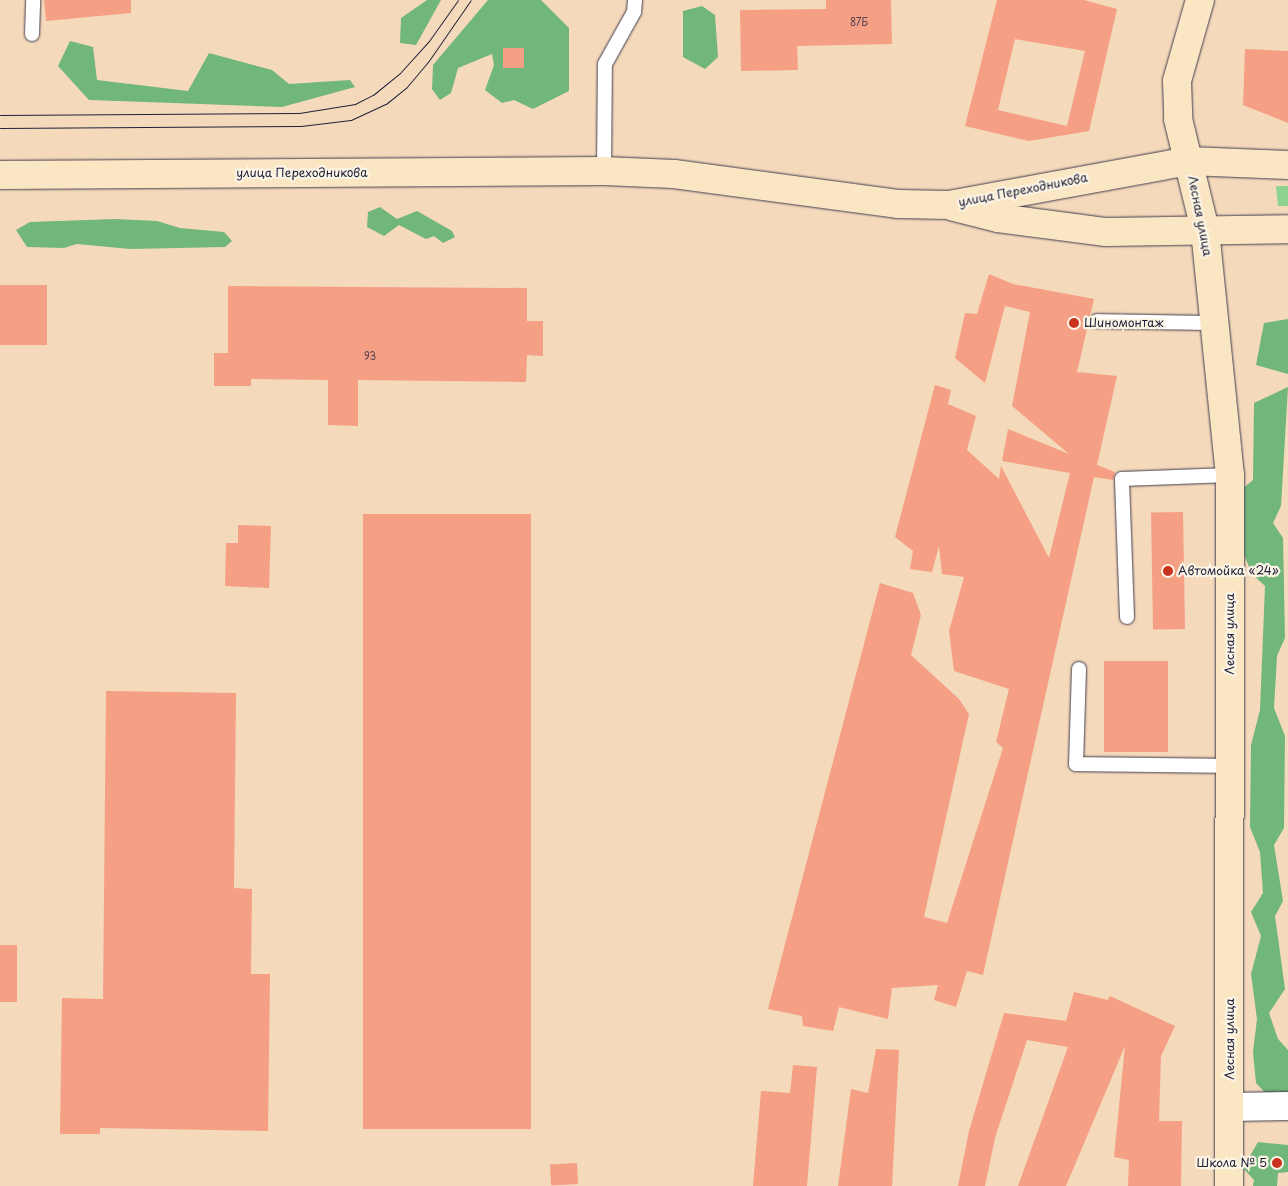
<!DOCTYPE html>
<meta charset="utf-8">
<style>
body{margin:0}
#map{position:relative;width:1288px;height:1186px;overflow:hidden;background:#f4d9bb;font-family:"Playpen Sans",sans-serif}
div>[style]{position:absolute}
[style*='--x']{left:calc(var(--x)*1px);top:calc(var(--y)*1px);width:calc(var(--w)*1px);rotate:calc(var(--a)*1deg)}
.green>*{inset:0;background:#8cd48f}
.forest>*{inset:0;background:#71b67a}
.building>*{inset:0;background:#f59f85;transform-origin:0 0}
.roads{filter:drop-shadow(0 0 1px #423d4e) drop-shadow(0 0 1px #423d4e)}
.lane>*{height:14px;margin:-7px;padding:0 7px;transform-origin:7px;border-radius:7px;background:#fff}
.street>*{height:28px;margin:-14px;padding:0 14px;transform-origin:14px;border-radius:14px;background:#fff}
.secondary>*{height:28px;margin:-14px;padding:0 14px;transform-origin:14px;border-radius:14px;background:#fbe6c4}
.tram>*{height:1px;margin:-0.5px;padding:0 0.5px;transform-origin:0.5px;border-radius:0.5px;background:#22223b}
.dots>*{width:14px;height:14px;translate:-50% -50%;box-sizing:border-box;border:2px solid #fcf5e5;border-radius:50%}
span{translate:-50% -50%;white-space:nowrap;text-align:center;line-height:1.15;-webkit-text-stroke:4.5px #fcf5e5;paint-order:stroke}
.number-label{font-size:10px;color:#57414e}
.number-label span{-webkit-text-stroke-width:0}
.street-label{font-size:12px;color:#22223b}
.poi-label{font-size:12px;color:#22223b}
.left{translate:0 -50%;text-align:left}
.right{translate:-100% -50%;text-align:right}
</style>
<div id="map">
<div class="green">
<div style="clip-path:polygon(1276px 186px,1288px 186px,1288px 206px,1278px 206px)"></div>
</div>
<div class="forest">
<div style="clip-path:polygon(427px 0,441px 0,416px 45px,400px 43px,401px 18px)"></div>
<div style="clip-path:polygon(488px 0,541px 0,569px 28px,569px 91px,533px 109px,514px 100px,502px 103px,485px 90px,494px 65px,492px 54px,458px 68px,451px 93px,440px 100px,432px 89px,433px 65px)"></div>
<div style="clip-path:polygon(702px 6px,715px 15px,718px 57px,705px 69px,683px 57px,683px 11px)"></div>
<div style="clip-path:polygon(70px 41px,93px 47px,97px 80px,188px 91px,209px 53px,272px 70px,289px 84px,350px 80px,355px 87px,282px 107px,89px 100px,58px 66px)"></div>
<div style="clip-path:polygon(380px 207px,397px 219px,417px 211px,452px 231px,455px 237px,443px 243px,434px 236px,426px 239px,399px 225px,384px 236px,367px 227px,368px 212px)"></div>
<div style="clip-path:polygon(115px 219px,157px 221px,180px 228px,224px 232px,232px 241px,225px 247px,130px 249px,77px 244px,64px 248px,27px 247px,16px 230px,30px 222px)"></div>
<div style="clip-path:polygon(1288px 319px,1288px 374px,1256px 365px,1264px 323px)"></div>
<div style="clip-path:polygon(1288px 387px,1281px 506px,1273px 523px,1283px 538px,1285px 638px,1277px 656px,1274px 708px,1285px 736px,1284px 828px,1274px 845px,1283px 901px,1275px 916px,1285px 989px,1269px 1013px,1278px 1039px,1288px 1050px,1288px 1105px,1272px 1100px,1256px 1083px,1253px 1052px,1257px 1019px,1251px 974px,1261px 936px,1251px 912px,1263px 893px,1260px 852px,1250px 827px,1251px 745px,1260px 710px,1265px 586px,1252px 574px,1233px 527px,1235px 495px,1253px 480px,1254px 403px)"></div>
<div style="clip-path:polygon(1258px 1142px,1288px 1145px,1288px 1172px,1278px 1173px,1277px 1186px,1253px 1186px,1254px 1180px,1243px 1168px)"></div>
</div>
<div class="building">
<div style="clip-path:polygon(44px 0,131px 0,131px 13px,46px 21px)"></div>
<div style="clip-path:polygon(826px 0,891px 0,892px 44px,797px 46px,798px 70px,741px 71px,740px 10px,826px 9px)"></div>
<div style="clip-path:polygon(evenodd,997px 0,1084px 0,1117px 9px,1089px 131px,1029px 141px,965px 126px,997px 0,1015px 39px,1085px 51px,1067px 126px,998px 110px,1015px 39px)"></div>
<div style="left:503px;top:48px;width:21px;height:20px"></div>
<div style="clip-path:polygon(1245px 49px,1288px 51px,1288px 123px,1243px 105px)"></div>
<div style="clip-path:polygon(989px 274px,1013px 284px,1094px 299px,1077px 372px,1117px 376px,1097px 465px,1115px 472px,1113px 480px,1094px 477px,983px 975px,967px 971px,956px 1007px,934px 1000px,938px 985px,892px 988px,888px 1019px,839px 1007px,833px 1031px,803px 1026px,802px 1016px,768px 1009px,880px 583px,913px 593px,921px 615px,911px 655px,959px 699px,969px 714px,924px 917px,947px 923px,1003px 748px,996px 742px,1009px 689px,954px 671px,949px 631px,964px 577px,942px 574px,939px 546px,932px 572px,910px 569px,913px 551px,895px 537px,935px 385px,951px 390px,948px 404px,976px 416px,967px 450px,999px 479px,1001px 466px,1049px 558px,1070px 473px,1002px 461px,1008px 429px,1069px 454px,1012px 406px,1030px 312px,1005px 306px,985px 383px,955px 358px,965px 313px,977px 314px)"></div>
<div style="left:0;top:285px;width:47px;height:60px"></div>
<div style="clip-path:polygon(228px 286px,527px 288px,527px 321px,543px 321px,543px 356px,527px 355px,526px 382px,358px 380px,358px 426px,328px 425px,328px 380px,251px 379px,251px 386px,214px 386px,214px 353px,228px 353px)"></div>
<div style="left:1183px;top:512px;width:117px;height:32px;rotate:89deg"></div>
<div style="left:363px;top:514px;width:168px;height:615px"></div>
<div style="clip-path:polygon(238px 525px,271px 526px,269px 588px,225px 586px,226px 543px,238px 543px)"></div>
<div style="left:1104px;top:661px;width:64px;height:91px"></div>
<div style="clip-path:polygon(106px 691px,236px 693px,234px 888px,252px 889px,251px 974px,270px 974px,268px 1131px,100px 1128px,100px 1134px,60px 1134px,62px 998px,103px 999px)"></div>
<div style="left:0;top:945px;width:17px;height:57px"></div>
<div style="clip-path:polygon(1074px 992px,1108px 1000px,1110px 996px,1175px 1026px,1161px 1056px,1159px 1121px,1182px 1121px,1181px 1186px,1128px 1186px,1129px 1160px,1114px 1157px,1125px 1046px,1066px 1186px,1018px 1186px,1068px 1047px,1027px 1040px,995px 1138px,985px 1186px,958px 1186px,969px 1131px,1004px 1013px,1066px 1021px)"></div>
<div style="clip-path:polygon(876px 1049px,899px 1050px,892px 1186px,838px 1186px,851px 1089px,868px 1093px)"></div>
<div style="clip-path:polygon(793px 1065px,817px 1067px,807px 1186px,753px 1186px,761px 1091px,790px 1093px)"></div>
<div style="left:577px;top:1163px;width:21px;height:27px;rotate:87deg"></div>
</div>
<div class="roads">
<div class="lane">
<div style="--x:32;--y:34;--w:34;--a:-88"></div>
<div style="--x:604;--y:171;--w:107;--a:-89.5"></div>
<div style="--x:605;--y:64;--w:60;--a:-60.9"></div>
<div style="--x:634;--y:12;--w:12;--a:-85"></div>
<div style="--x:1097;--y:321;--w:119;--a:1"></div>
<div style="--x:1127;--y:617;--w:138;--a:-92.1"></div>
<div style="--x:1122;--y:479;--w:108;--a:-2.1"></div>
<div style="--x:1079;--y:669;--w:95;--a:91.8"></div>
<div style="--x:1076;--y:764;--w:154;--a:0.7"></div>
</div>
<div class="street">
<div style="--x:1230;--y:1107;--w:58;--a:-1"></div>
</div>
<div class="secondary">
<div style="--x:1200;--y:0;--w:84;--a:105.9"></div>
<div style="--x:1177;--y:81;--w:38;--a:88"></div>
<div style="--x:1178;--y:119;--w:114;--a:76.3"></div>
<div style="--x:1205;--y:230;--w:246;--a:84.2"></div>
<div style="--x:1230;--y:475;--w:711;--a:90.08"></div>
<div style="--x:0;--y:175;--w:604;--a:-0.38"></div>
<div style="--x:604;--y:171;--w:70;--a:2.5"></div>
<div style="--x:674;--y:174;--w:227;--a:7.6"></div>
<div style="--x:899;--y:204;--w:50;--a:1.1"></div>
<div style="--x:949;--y:205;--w:243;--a:-10.4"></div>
<div style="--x:1188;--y:161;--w:100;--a:2.3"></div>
<div style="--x:954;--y:207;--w:45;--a:14"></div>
<div style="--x:998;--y:218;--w:109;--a:7.4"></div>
<div style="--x:1106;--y:232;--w:182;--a:-0.9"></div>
</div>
</div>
<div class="tram">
<div style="--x:0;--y:115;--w:299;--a:-0.4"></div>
<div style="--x:299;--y:113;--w:57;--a:-9.1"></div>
<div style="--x:355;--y:104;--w:20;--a:-27"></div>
<div style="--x:373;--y:95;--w:35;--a:-39"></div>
<div style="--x:400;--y:73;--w:43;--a:-47.8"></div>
<div style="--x:429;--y:41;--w:50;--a:-54.7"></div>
<div style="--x:0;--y:128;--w:301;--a:-0.4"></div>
<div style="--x:301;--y:126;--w:50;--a:-6.8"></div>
<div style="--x:351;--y:120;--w:38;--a:-25"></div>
<div style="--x:386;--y:104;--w:26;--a:-39"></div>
<div style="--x:406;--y:88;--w:34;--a:-50"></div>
<div style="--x:428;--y:62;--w:75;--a:-55.3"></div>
</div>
<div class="dots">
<div style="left:1074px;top:323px;background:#c8321e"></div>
<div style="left:1168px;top:571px;background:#c8321e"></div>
<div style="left:1277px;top:1163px;background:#c8321e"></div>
</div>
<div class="number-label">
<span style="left:859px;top:22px">87Б</span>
<span style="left:370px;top:356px">93</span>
</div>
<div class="street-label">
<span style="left:302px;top:173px">улица Переходникова</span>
<span style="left:1023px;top:190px;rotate:-11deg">улица Переходникова</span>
<span style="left:1200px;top:216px;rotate:79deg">Лесная улица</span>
<span style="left:1230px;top:634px;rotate:-90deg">Лесная улица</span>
<span style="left:1230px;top:1039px;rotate:-90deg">Лесная улица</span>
</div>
<div class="poi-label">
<span class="left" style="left:1084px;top:323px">Шиномонтаж</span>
<span class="left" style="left:1178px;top:571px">Автомойка «24»</span>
<span class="right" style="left:1267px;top:1163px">Школа № 5</span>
</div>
</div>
